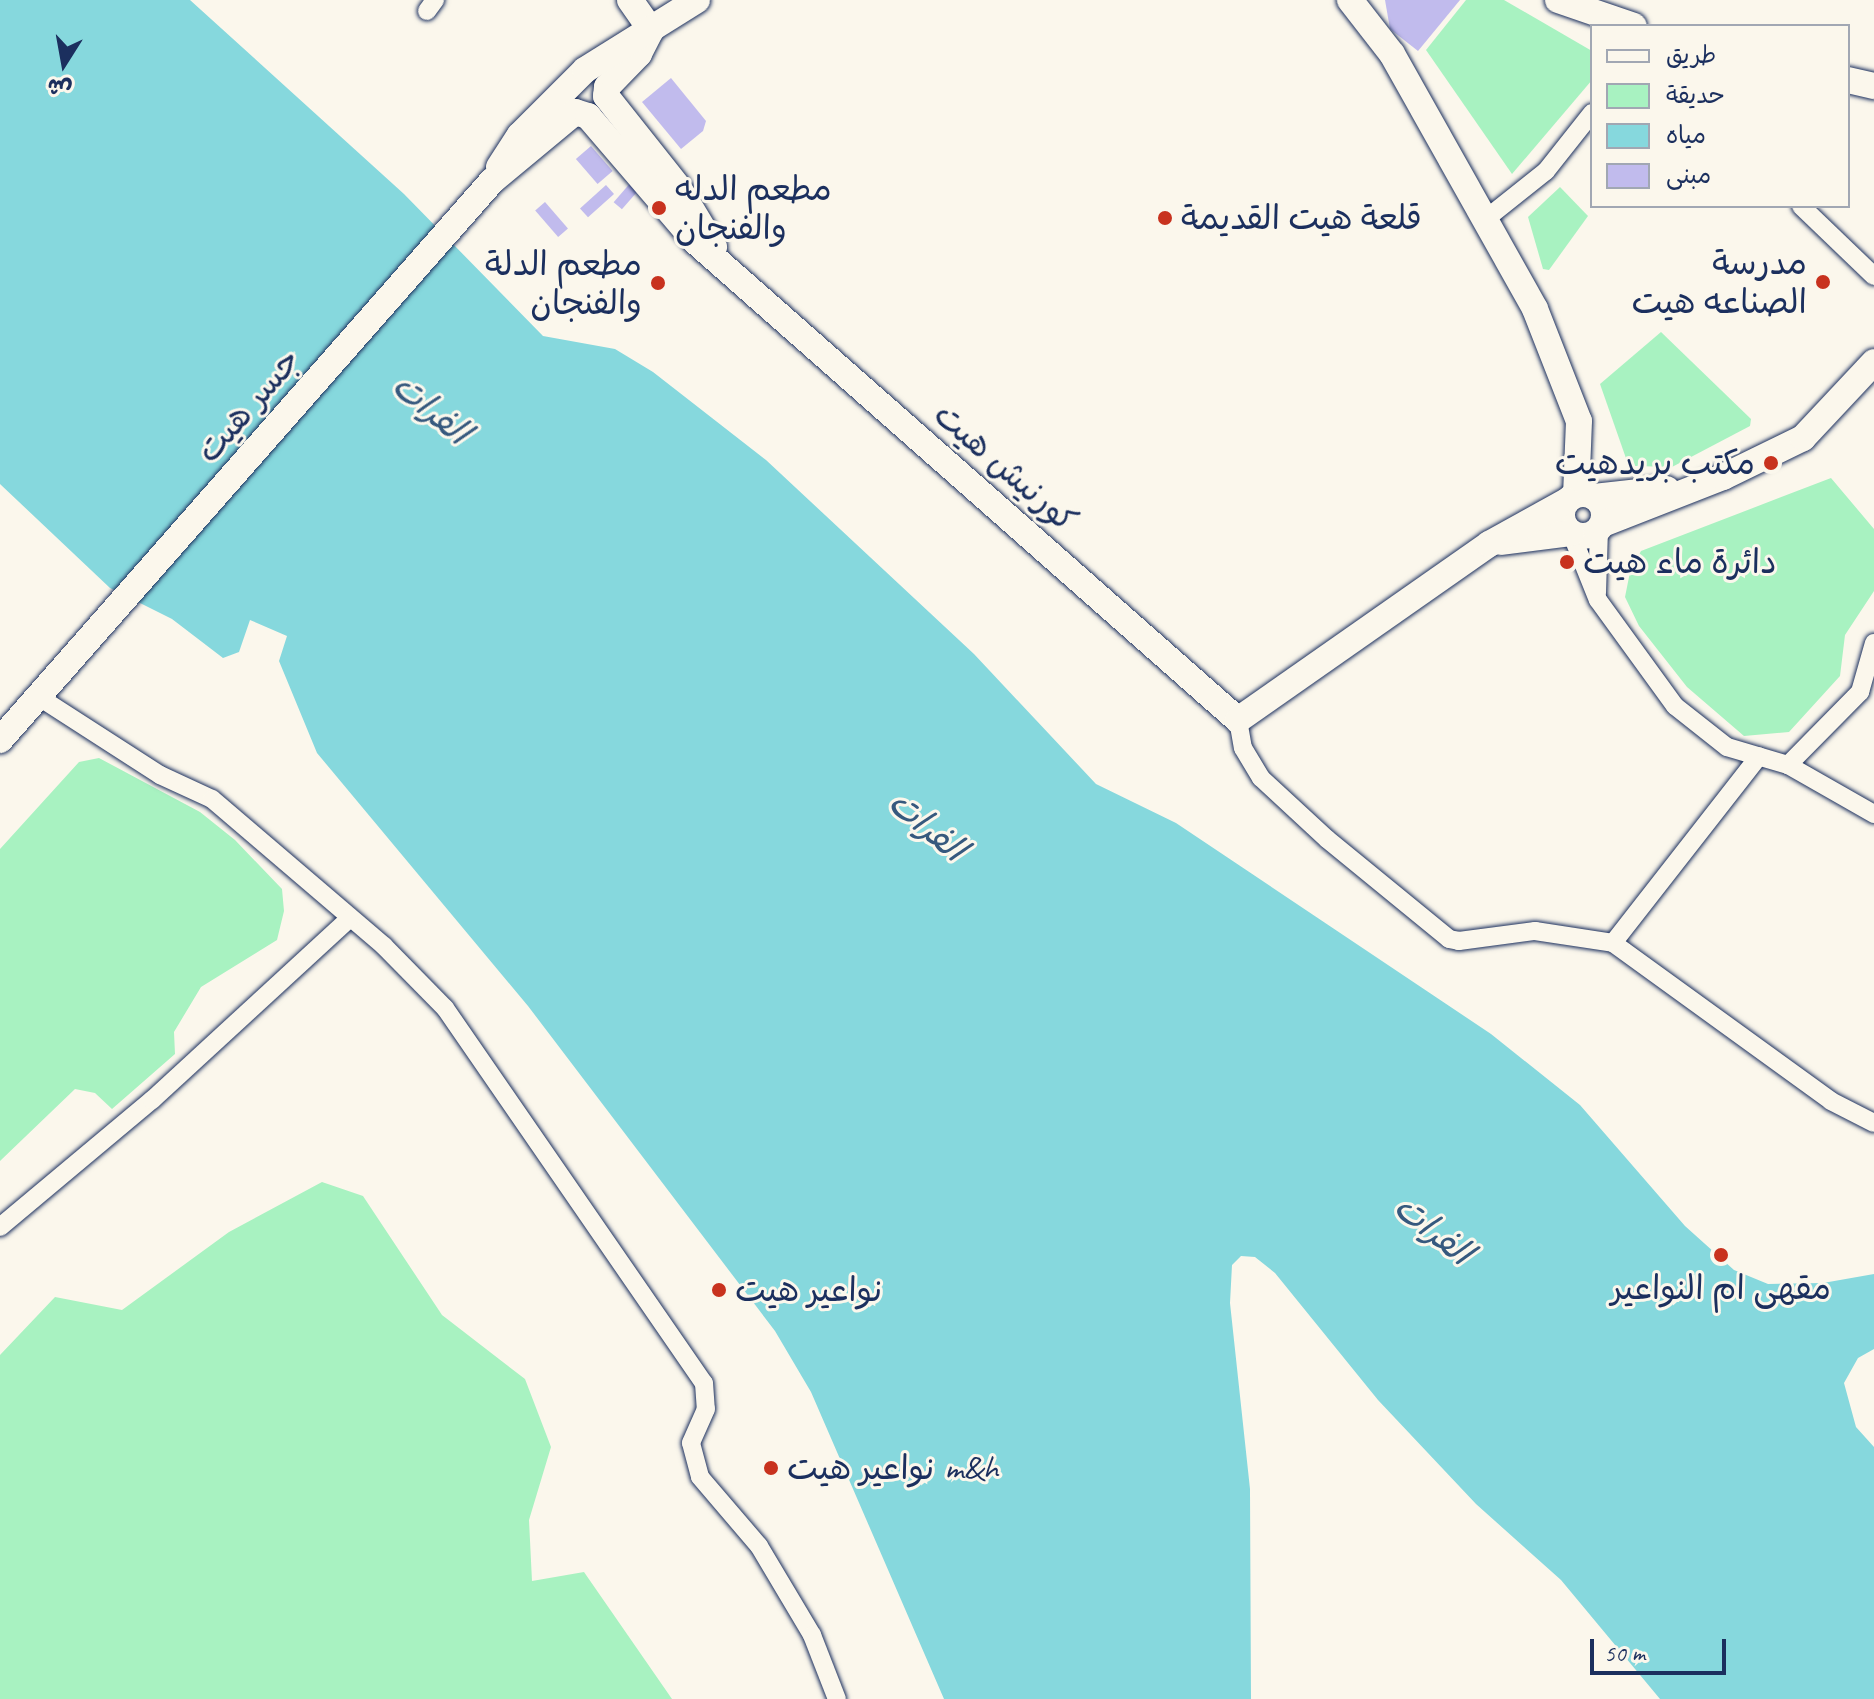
<!DOCTYPE html>
<meta charset="utf-8">
<style>
body{margin:0}
#map{position:relative;width:1874px;height:1699px;overflow:hidden;background:#fbf7ec;font-family:Caveat,"Playpen Sans Arabic",sans-serif}
div>[style]{position:absolute}
[style*='--x']{left:calc(var(--x)*1px);top:calc(var(--y)*1px);width:calc(var(--w)*1px);rotate:calc(var(--a)*1deg)}
.green>*{inset:0;background:#a8f2c1}
.water>*{inset:0;background:#86d8dd}
.building>*{inset:0;background:#c1bbed;transform-origin:0 0}
.roads{filter:drop-shadow(0 0 2px #1b2f5e) drop-shadow(0 0 2px #1b2f5e)}
.street>*{height:18px;margin:-9px;padding:0 9px;transform-origin:9px;border-radius:9px;background:#fbf7ec}
.secondary>*{height:26px;margin:-13px;padding:0 13px;transform-origin:13px;border-radius:13px;background:#fbf7ec}
.secondary>.ring{margin:-13px;padding:0;box-sizing:content-box;background:none;border:26px solid #fbf7ec;border-radius:50%}
.dots>*{width:22px;height:22px;translate:-50% -50%;box-sizing:border-box;border:4px solid #fbf7ec;border-radius:50%}
span{translate:-50% -50%;white-space:nowrap;text-align:center;line-height:1.15;-webkit-text-stroke:6px #fbf7ec;paint-order:stroke}
.poi-label{font-size:34px;color:#1b2f5e}
.left{translate:0 -50%;text-align:left}
.right{translate:-100% -50%;text-align:right}
.street-label{font-size:34px;color:#1b2f5e}
.water-label{font-size:36px;color:#36597e;font-style:italic}
.legend{position:absolute;left:1590px;top:24px;width:260px;height:184px;box-sizing:border-box;background:#fbf7ec;border:2px solid #a1a7b3;margin:0;padding:10px 14px;list-style:none;font-size:24px;color:#1b2f5e}
.legend li{display:flex;align-items:center;gap:16px;height:40px}
.legend b{width:40px;border:2px solid #a1a7b3}
.north{position:absolute;left:24px;top:24px;width:80px;height:80px;-webkit-text-stroke:6px #fbf7ec;paint-order:stroke;rotate:191deg;font-size:22px;font-weight:700;line-height:32px;text-align:center;color:#1b2f5e}
.north::after{content:'';display:block;margin:auto;width:28px;height:36px;background:#1b2f5e;clip-path:polygon(50% 0,100% 100%,50% 72%,0 100%)}
.scale{position:absolute;left:1590px;top:1639px;width:136px;height:36px;box-sizing:border-box;border:4px solid #1b2f5e;border-top:0;padding-left:10px;font-size:24px;line-height:28px;white-space:nowrap;color:#1b2f5e;-webkit-text-stroke:6px #fbf7ec;paint-order:stroke}
</style>
<div id="map">
<div class="green">
<div style="clip-path:polygon(1466px 0,1504px 0,1592px 51px,1592px 80px,1512px 174px,1426px 50px)"></div>
<div style="clip-path:polygon(1560px 187px,1588px 216px,1549px 270px,1543px 269px,1528px 217px)"></div>
<div style="clip-path:polygon(1661px 332px,1751px 419px,1750px 426px,1672px 467px,1635px 466px,1628px 464px,1600px 384px)"></div>
<div style="clip-path:polygon(1831px 478px,1874px 529px,1874px 591px,1845px 635px,1840px 676px,1789px 732px,1744px 736px,1687px 687px,1639px 626px,1625px 597px,1630px 572px,1641px 551px)"></div>
<div style="clip-path:polygon(99px 758px,200px 812px,235px 840px,282px 889px,284px 911px,277px 940px,201px 987px,174px 1032px,175px 1054px,112px 1109px,95px 1093px,75px 1089px,0 1161px,0 849px,79px 762px)"></div>
<div style="clip-path:polygon(322px 1182px,363px 1196px,442px 1315px,525px 1379px,551px 1447px,529px 1520px,532px 1581px,584px 1572px,672px 1699px,0 1699px,0 1355px,55px 1297px,122px 1310px,229px 1232px)"></div>
</div>
<div class="water">
<div style="clip-path:polygon(0 0,190px 0,404px 194px,543px 336px,615px 349px,653px 372px,766px 460px,974px 654px,1096px 784px,1176px 823px,1491px 1034px,1580px 1105px,1685px 1226px,1734px 1270px,1768px 1284px,1823px 1283px,1874px 1274px,1874px 1349px,1858px 1358px,1844px 1383px,1856px 1427px,1874px 1447px,1874px 1699px,1660px 1699px,1561px 1580px,1476px 1504px,1378px 1400px,1275px 1273px,1255px 1257px,1241px 1256px,1232px 1265px,1230px 1303px,1250px 1489px,1251px 1699px,944px 1699px,811px 1392px,775px 1331px,528px 1006px,317px 753px,279px 661px,287px 636px,250px 620px,239px 652px,223px 658px,172px 619px,110px 588px,0 484px)"></div>
</div>
<div class="building">
<div style="clip-path:polygon(1385px 0,1460px 0,1418px 51px,1390px 29px)"></div>
<div style="clip-path:polygon(671px 78px,706px 121px,703px 131px,681px 149px,642px 102px)"></div>
<div style="left:591px;top:146px;width:33px;height:20px;rotate:49deg"></div>
<div style="left:632px;top:181px;width:11px;height:28px;rotate:41deg"></div>
<div style="left:606px;top:185px;width:12px;height:35px;rotate:48deg"></div>
<div style="left:545px;top:202px;width:35px;height:13px;rotate:49deg"></div>
</div>
<div class="roads">
<div class="street">
<div style="--x:427;--y:11;--w:14;--a:-54"></div>
<div style="--x:1801;--y:206;--w:101;--a:43.8"></div>
<div style="--x:1487;--y:218;--w:75;--a:-38.5"></div>
<div style="--x:1546;--y:171;--w:74;--a:-51.6"></div>
<div style="--x:1571;--y:533;--w:72;--a:68.1"></div>
<div style="--x:1598;--y:600;--w:131;--a:54"></div>
<div style="--x:1675;--y:706;--w:66;--a:38.3"></div>
<div style="--x:1727;--y:747;--w:64;--a:16.4"></div>
<div style="--x:1788;--y:765;--w:99;--a:29.7"></div>
<div style="--x:1597;--y:593;--w:64;--a:-88.2"></div>
<div style="--x:39;--y:697;--w:144;--a:32.8"></div>
<div style="--x:160;--y:775;--w:57;--a:24.8"></div>
<div style="--x:212;--y:799;--w:226;--a:40.5"></div>
<div style="--x:384;--y:946;--w:87;--a:45.5"></div>
<div style="--x:445;--y:1008;--w:456;--a:55.4"></div>
<div style="--x:704;--y:1383;--w:26;--a:86"></div>
<div style="--x:706;--y:1409;--w:37;--a:114"></div>
<div style="--x:691;--y:1443;--w:35;--a:75"></div>
<div style="--x:700;--y:1477;--w:91;--a:49.5"></div>
<div style="--x:759;--y:1546;--w:104;--a:59.2"></div>
<div style="--x:812;--y:1635;--w:69;--a:68.7"></div>
<div style="--x:1238;--y:720;--w:28;--a:80"></div>
<div style="--x:1243;--y:748;--w:35;--a:59"></div>
<div style="--x:1261;--y:778;--w:90;--a:42.7"></div>
<div style="--x:1327;--y:839;--w:158;--a:39.3"></div>
<div style="--x:1449;--y:939;--w:10;--a:11"></div>
<div style="--x:1459;--y:941;--w:77;--a:-7.5"></div>
<div style="--x:1535;--y:931;--w:79;--a:8.7"></div>
<div style="--x:1613;--y:943;--w:237;--a:-52"></div>
<div style="--x:1788;--y:765;--w:103;--a:-45.4"></div>
<div style="--x:1860;--y:692;--w:51;--a:-74.1"></div>
<div style="--x:1613;--y:943;--w:269;--a:35.9"></div>
<div style="--x:1831;--y:1101;--w:48;--a:27.1"></div>
<div style="--x:0;--y:1227;--w:198;--a:-39.9"></div>
<div style="--x:152;--y:1100;--w:269;--a:-42.6"></div>
</div>
<div class="secondary">
<div style="--x:630;--y:0;--w:37;--a:55"></div>
<div style="--x:1350;--y:0;--w:68;--a:52.1"></div>
<div style="--x:1392;--y:54;--w:292;--a:60.7"></div>
<div style="--x:1535;--y:309;--w:120;--a:68.6"></div>
<div style="--x:1579;--y:421;--w:74;--a:92.3"></div>
<div style="--x:1558;--y:0;--w:80;--a:18.9"></div>
<div style="--x:651;--y:30;--w:27;--a:117"></div>
<div style="--x:639;--y:54;--w:46;--a:134.1"></div>
<div style="--x:607;--y:87;--w:9;--a:96"></div>
<div style="--x:606;--y:96;--w:116;--a:51.6"></div>
<div style="--x:678;--y:187;--w:70;--a:59"></div>
<div style="--x:1848;--y:80;--w:27;--a:13"></div>
<div style="--x:499;--y:167;--w:38;--a:-57"></div>
<div style="--x:520;--y:135;--w:92;--a:-45"></div>
<div style="--x:585;--y:70;--w:132;--a:-32"></div>
<div class="ring" style="left:1562px;top:494px;width:16px;height:16px"></div>
<div style="--x:1594;--y:497;--w:73;--a:-6.3"></div>
<div style="--x:1603;--y:524;--w:129;--a:-21.4"></div>
<div style="--x:1723;--y:477;--w:89;--a:-26"></div>
<div style="--x:1803;--y:438;--w:104;--a:-46.9"></div>
<div style="--x:1501;--y:542;--w:71;--a:-7.3"></div>
<div style="--x:0;--y:740;--w:745;--a:-48.65"></div>
<div style="--x:492;--y:181;--w:108;--a:-39.7"></div>
<div style="--x:575;--y:112;--w:14;--a:17"></div>
<div style="--x:588;--y:116;--w:166;--a:49.4"></div>
<div style="--x:696;--y:242;--w:723;--a:41.41"></div>
<div style="--x:1238;--y:720;--w:307;--a:-35"></div>
<div style="--x:1489;--y:544;--w:89;--a:-28.9"></div>
</div>
</div>
<div class="dots">
<div style="left:659px;top:208px;background:#c8321e"></div>
<div style="left:1165px;top:218px;background:#c8321e"></div>
<div style="left:1823px;top:282px;background:#c8321e"></div>
<div style="left:658px;top:283px;background:#c8321e"></div>
<div style="left:1771px;top:463px;background:#c8321e"></div>
<div style="left:1567px;top:562px;background:#c8321e"></div>
<div style="left:1721px;top:1255px;background:#c8321e"></div>
<div style="left:719px;top:1290px;background:#c8321e"></div>
<div style="left:771px;top:1468px;background:#c8321e"></div>
</div>
<div class="poi-label">
<span class="left" style="left:675px;top:208px">مطعم الدله<br>والفنجان</span>
<span class="left" style="left:1181px;top:218px">قلعة هيت القديمة</span>
<span class="right" style="left:1807px;top:282px">مدرسة<br>الصناعه هيت</span>
<span class="right" style="left:642px;top:283px">مطعم الدلة<br>والفنجان</span>
<span class="right" style="left:1755px;top:463px">مكتب بريدهيت</span>
<span class="left" style="left:1583px;top:562px">دائرة ماء هيت</span>
<span style="left:1721px;top:1288px">مقهى ام النواعير</span>
<span class="left" style="left:735px;top:1290px">نواعير هيت</span>
<span class="left" style="left:787px;top:1468px">نواعير هيت m&amp;h</span>
</div>
<div class="street-label">
<span style="left:248px;top:405px;rotate:-49deg">جسر هيت</span>
<span style="left:1006px;top:467px;rotate:41deg">كورنيش هيت</span>
</div>
<div class="water-label">
<span style="left:431px;top:409px;rotate:40deg">الفرات</span>
<span style="left:927px;top:826px;rotate:40deg">الفرات</span>
<span style="left:1433px;top:1230px;rotate:39deg">الفرات</span>
</div>
<ul class="legend">
<li><b style="height:10px;background:#fbf7ec"></b>طريق</li>
<li><b style="height:22px;background:#a8f2c1"></b>حديقة</li>
<li><b style="height:22px;background:#86d8dd"></b>مياه</li>
<li><b style="height:22px;background:#c1bbed"></b>مبنى</li>
</ul>
<div class="north">ش</div>
<div class="scale">50 m</div>
</div>
